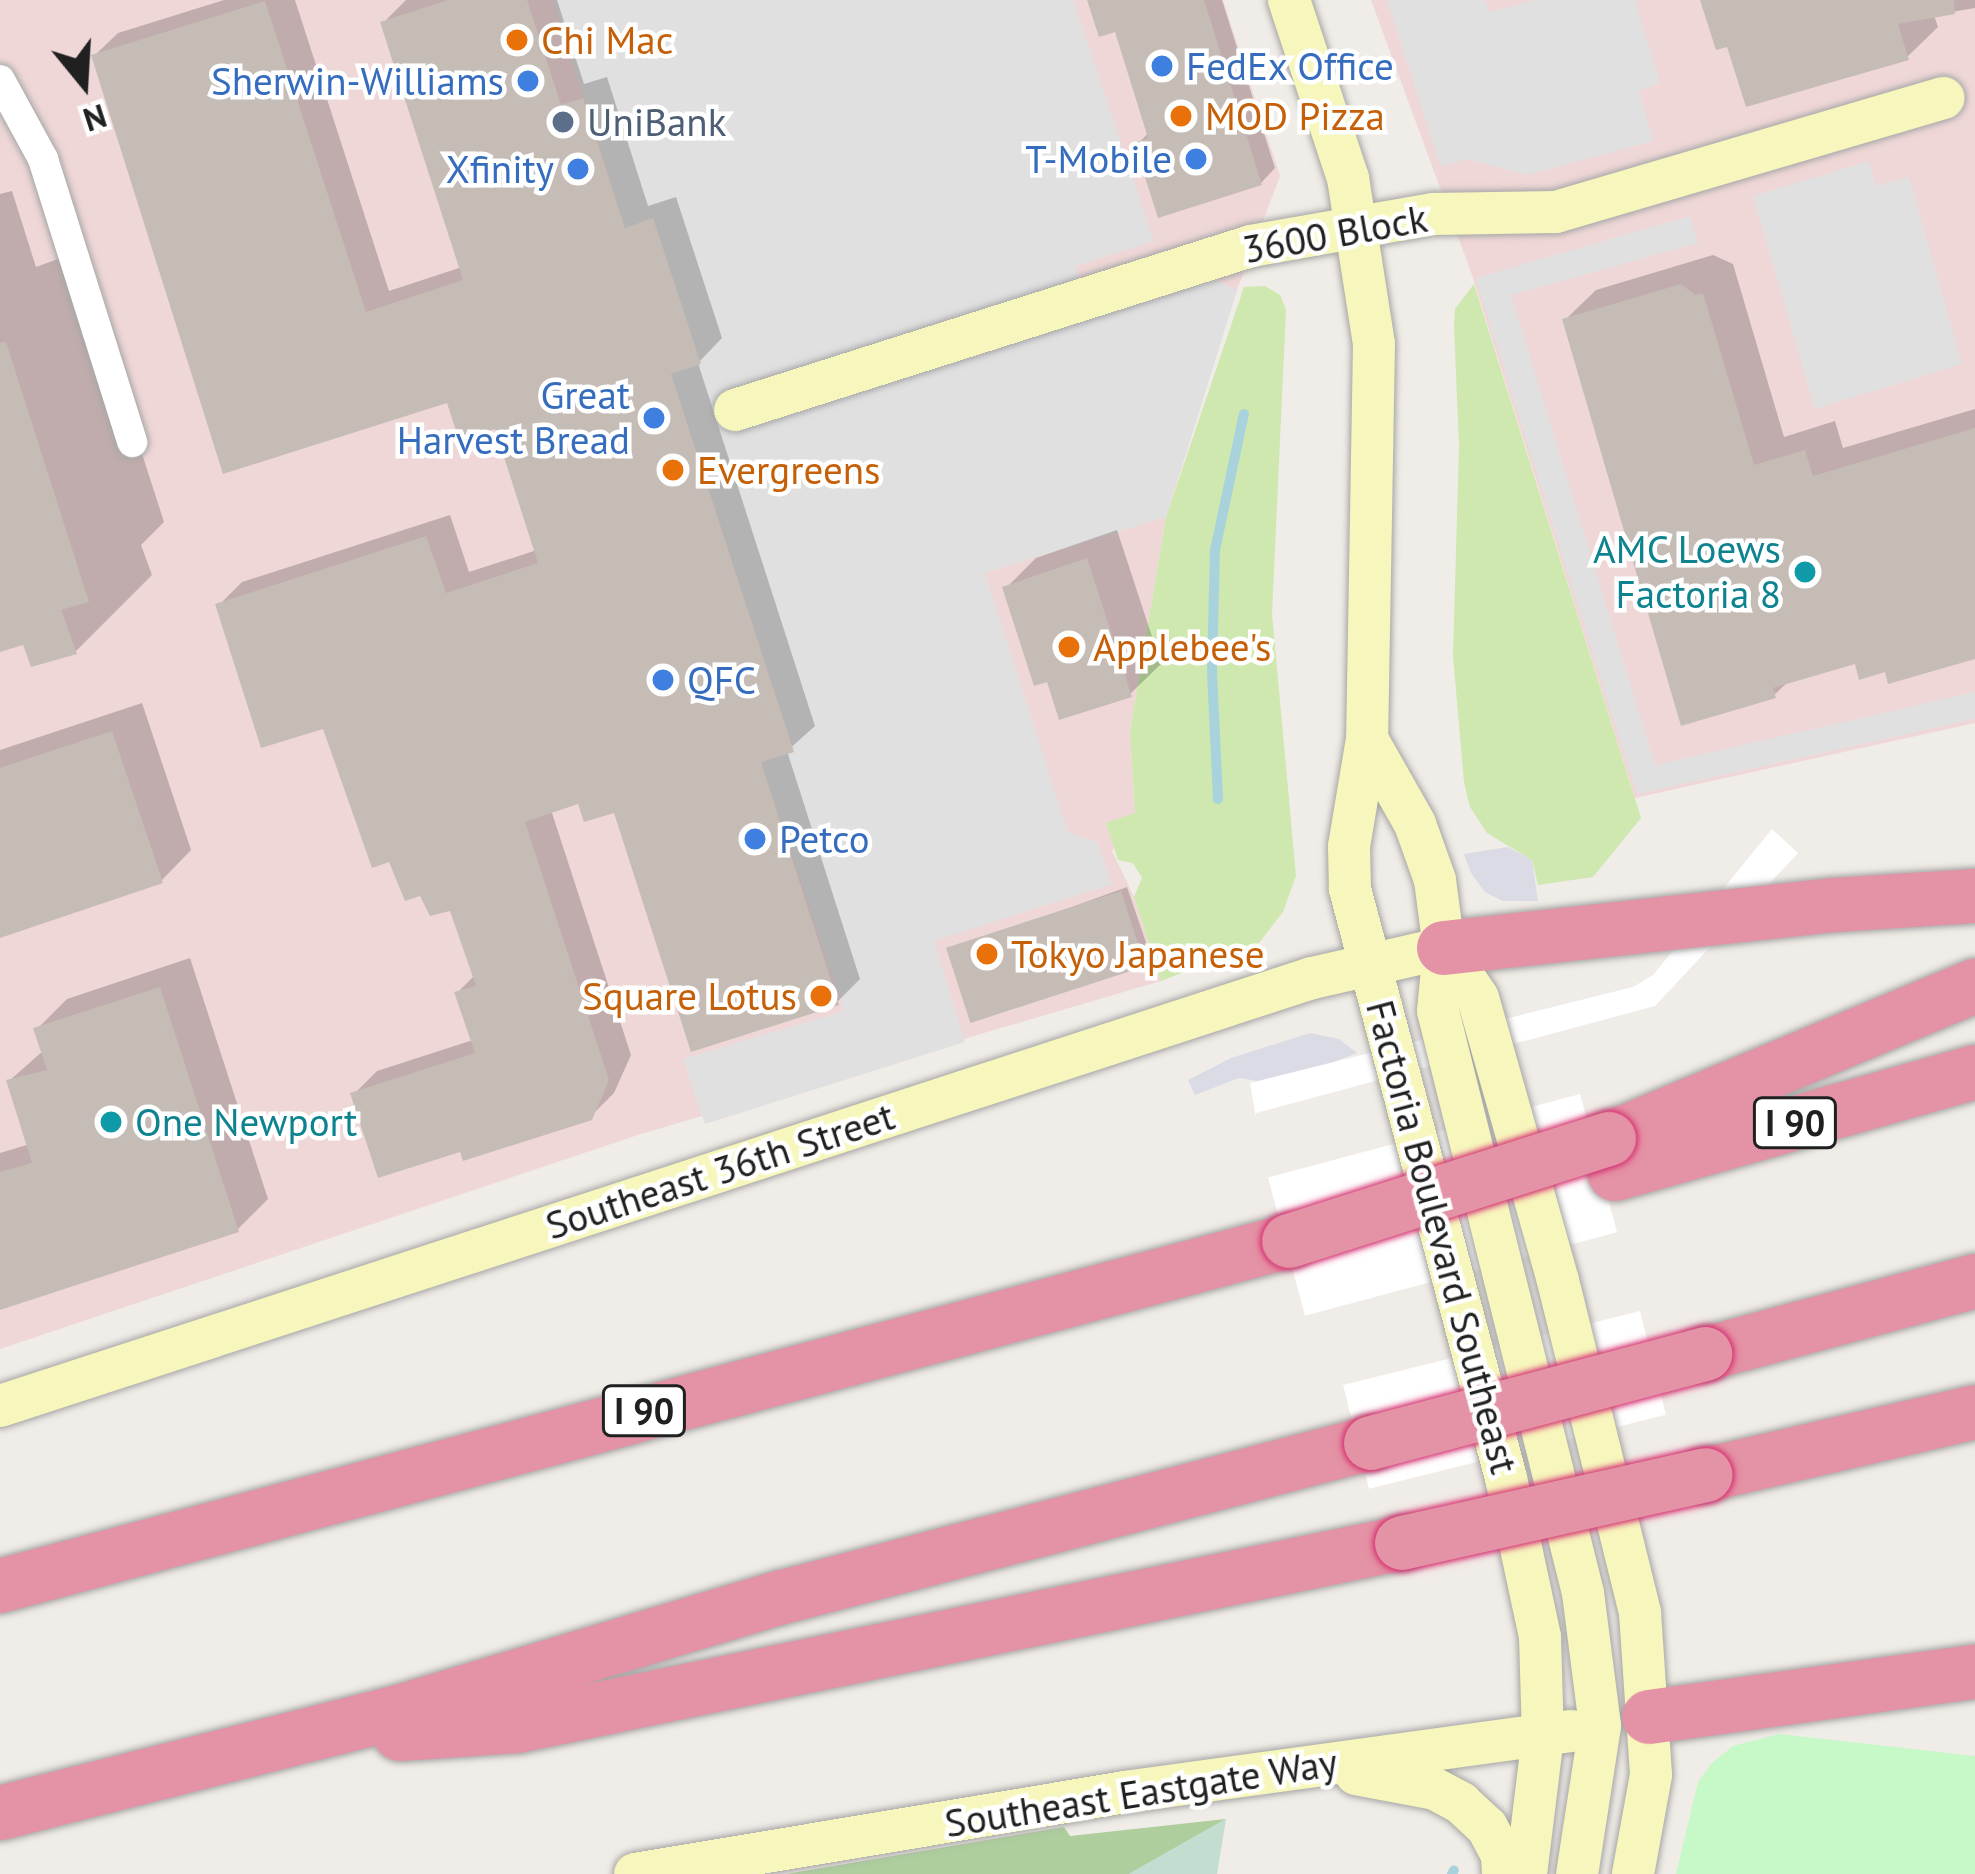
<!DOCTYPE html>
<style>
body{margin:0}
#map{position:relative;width:1975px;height:1874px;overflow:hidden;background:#f0ece7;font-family:"PT Sans",sans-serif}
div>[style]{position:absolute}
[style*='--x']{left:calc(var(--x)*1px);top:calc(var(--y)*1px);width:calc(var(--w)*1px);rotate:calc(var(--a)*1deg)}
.commercial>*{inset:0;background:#f0d7d7}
.grass>*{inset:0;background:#cee8af}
.forest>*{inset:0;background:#aece9d}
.wetland>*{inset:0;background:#c4ddd1}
.park>*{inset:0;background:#c6f8c8}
.parking>*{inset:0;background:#e0e0e0}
.plaza>*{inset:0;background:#dbdbe6}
.pier>*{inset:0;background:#fff;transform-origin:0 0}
.shadow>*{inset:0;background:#0003}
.stream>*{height:10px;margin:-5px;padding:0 5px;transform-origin:5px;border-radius:5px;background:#a9d3dc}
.building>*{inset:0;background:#c5bcb6;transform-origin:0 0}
.roads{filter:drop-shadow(0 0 3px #a7a7a7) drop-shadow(0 0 3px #a7a7a7)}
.street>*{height:30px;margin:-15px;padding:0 15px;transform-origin:15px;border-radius:15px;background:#fff}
.secondary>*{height:42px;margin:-21px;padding:0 21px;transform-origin:21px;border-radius:21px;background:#f7f7bd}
.highway>*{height:54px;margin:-27px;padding:0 27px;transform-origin:27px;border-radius:27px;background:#e492a5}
.bridges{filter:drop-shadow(0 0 3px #d52d6f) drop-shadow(0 0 3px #d52d6f)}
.highway-bridge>*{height:54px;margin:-27px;padding:0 27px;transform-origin:27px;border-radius:27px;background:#e492a5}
.dots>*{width:33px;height:33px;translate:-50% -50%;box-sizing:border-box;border:6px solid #fff;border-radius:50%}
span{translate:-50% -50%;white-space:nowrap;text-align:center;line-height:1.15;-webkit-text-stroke:9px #fff;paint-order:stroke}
.shield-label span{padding:3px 9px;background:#fff;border:3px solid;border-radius:9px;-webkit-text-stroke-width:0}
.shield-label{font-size:36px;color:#202020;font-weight:700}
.food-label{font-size:39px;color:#c56008}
.left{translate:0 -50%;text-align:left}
.right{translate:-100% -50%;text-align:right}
.shop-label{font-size:39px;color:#366cbe}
.service-label{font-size:39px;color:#4e5e75}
.street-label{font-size:39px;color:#202020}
.culture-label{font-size:39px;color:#0d838f}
.north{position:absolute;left:24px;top:24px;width:120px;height:120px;-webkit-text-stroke:9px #fff;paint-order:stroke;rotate:162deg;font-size:33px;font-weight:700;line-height:48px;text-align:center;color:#202020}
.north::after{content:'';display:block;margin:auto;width:42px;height:54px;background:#202020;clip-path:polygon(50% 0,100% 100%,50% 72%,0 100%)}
</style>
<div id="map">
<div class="commercial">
<div style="clip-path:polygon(0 0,1223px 0,1280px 176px,1237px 290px,1166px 517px,1130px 731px,1135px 814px,1112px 851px,1134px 897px,1161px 981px,641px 1134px,0 1349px)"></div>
<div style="clip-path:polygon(1371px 0,1975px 0,1975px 723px,1635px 798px,1472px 275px)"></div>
</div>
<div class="grass">
<div style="clip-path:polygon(1474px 284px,1641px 818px,1593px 877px,1538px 885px,1532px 860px,1487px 833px,1470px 807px,1464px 782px,1453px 656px,1459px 446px,1454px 326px,1455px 309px)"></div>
<div style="clip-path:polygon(1265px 286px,1280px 295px,1286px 310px,1272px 614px,1296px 876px,1283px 912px,1259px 943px,1161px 981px,1134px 897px,1142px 878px,1133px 863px,1118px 860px,1106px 823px,1135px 813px,1130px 731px,1166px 517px,1244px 287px)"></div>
</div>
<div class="forest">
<div style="clip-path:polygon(1226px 1819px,1129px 1874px,786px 1874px,1064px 1827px,1070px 1836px)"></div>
</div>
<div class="wetland">
<div style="clip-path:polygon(1226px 1819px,1217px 1874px,1129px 1874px)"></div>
</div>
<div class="park">
<div style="clip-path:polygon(1780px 1734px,1975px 1756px,1975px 1874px,1676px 1874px,1698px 1782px,1712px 1763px,1733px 1746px)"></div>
</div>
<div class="parking">
<div style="clip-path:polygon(553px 0,1073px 0,1154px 241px,1076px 266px,1092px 318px,1214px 279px,1237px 290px,1166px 517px,985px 573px,1068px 832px,1097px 842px,1112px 884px,934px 941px,965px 1042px,705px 1124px,683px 1059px,844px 1011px,761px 762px,794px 751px,671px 374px,700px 363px,653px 219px,625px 228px)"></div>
<div style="clip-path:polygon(1387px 0,1485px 0,1490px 12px,1534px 0,1635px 0,1660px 83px,1639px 91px,1653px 141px,1527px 175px,1466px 159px,1441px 167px)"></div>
<div style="clip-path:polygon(1869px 161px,1876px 186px,1909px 177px,1962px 364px,1815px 409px,1753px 196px)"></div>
<div style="clip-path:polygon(1690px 216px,1698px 243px,1511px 295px,1655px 765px,1975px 692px,1975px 719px,1637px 794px,1476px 278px)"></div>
</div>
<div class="plaza">
<div style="clip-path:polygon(1508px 847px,1532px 860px,1538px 901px,1503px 901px,1485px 892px,1471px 873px,1464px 854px)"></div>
<div style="clip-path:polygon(1310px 1033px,1339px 1039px,1357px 1053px,1277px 1084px,1239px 1078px,1195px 1095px,1188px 1080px,1231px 1058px)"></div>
</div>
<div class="pier">
<div style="clip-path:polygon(1772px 829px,1798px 853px,1655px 1006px,1256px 1113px,1256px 1118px,1250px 1083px,1633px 987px,1653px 975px)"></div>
<div style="left:1580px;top:1094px;width:143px;height:323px;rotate:75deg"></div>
<div style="left:1640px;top:1311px;width:107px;height:306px;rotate:76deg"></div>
</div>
<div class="shadow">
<div style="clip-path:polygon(224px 0,295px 0,389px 291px,462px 267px,383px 23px,406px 0,557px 0,584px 84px,607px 77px,648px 206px,676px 197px,722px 338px,698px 363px,815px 726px,787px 751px,860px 979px,837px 1002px,616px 809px,580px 801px,551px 810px,631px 1055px,614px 1093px,590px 1117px,462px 1148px,354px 1094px,377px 1071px,473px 1040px,457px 993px,475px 975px,452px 907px,325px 725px,219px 605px,242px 582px,450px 515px,469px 572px,537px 550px,497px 425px,449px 400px,94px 56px,118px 33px)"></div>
<div style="clip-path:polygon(1091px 0,1222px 0,1275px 168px,1261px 183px,1138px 144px,1149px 132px,1117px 28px)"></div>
<div style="clip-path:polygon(1703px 0,1975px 0,1975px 8px,1934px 15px,1938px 27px,1907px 57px,1729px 43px)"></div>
<div style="clip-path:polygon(12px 191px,36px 267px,77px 252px,164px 522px,141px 545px,152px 575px,75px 652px,25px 641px,0 649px,0 194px)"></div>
<div style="clip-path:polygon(1713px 255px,1733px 264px,1784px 437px,1835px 421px,1843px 448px,1975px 409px,1975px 656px,1887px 668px,1857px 660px,1790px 680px,1774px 695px,1565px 320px,1596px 290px)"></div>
<div style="clip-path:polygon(1117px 530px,1161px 664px,1130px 694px,1006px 588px,1036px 558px)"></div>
<div style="clip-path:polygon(142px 703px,191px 850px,161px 881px,0 934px,0 750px)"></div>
<div style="clip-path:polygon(1127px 887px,1151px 957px,1145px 963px,951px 951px)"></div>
<div style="clip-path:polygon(190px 958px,268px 1199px,238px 1229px,0 1307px,0 1153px,30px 1144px,9px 1081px,44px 1050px,37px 1029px,67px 999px)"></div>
</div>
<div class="stream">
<div style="--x:1218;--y:799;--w:128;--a:-92.7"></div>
<div style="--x:1212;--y:671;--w:121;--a:-88.6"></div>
<div style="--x:1215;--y:550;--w:139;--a:-78"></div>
<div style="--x:1452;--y:1874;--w:4;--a:-63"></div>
</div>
<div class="building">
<div style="clip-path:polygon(448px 0,527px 0,561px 105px,583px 98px,625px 228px,653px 218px,701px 364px,671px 374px,794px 752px,761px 762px,839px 1005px,691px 1052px,614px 813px,584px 822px,578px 804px,525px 822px,609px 1080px,592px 1120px,463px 1161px,460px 1152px,378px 1178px,350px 1093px,475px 1053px,454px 992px,476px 986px,450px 911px,430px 916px,420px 896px,405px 901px,389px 862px,372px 868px,323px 729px,261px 748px,215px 604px,426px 536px,446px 593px,538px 563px,495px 429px,459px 440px,447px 403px,223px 474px,91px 55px,265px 1px,366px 312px,463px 280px,380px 22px)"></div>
<div style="clip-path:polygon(1087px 0,1204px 0,1262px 185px,1158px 218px,1134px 143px,1148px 138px,1115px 32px,1099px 37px)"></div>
<div style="clip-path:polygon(1700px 0,1954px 0,1955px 14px,1898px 24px,1909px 60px,1746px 107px,1727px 47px,1716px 50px)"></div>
<div style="clip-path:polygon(1681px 284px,1695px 295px,1703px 293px,1754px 465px,1805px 450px,1813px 476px,1975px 428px,1975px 659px,1888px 684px,1885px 672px,1859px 680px,1855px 664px,1773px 688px,1776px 698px,1681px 726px,1562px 319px)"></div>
<div style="clip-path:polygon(6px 342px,89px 602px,61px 610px,77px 654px,31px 667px,23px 645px,0 652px,0 343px)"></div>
<div style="clip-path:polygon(1087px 558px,1132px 697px,1059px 720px,1047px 682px,1034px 686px,1002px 587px)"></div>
<div style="clip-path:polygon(112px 731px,163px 883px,0 938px,0 768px)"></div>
<div style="left:1121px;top:891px;width:79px;height:184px;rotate:72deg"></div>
<div style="clip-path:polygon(160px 987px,239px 1232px,0 1310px,0 1172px,32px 1163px,6px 1080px,47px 1070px,33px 1028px)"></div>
</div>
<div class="roads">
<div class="street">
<div style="--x:0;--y:80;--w:90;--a:61.4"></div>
<div style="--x:43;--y:159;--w:297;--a:72.5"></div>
</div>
<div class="secondary">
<div style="--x:1289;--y:0;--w:188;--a:71.7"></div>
<div style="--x:1348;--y:178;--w:168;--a:81.1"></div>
<div style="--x:1374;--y:344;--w:395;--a:91"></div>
<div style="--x:1367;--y:739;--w:109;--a:99.5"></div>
<div style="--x:1349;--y:846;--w:43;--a:88.7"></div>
<div style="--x:1350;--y:889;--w:609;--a:75.17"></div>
<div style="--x:1506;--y:1478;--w:163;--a:77.9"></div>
<div style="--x:1540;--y:1637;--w:99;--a:88.3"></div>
<div style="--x:1543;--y:1736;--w:139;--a:97"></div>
<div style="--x:735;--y:410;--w:541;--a:-17.63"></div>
<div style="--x:1251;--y:246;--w:185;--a:-10"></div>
<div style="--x:1433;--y:214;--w:123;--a:-0.9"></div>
<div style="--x:1556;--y:212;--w:404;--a:-16.4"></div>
<div style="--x:1367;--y:739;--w:98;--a:60.5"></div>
<div style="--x:1415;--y:824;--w:59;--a:70.3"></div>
<div style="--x:1435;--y:880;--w:69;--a:82.5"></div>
<div style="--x:1444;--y:948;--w:63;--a:95.4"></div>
<div style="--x:1438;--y:1011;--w:600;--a:76.01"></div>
<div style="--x:1583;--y:1593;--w:134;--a:82.7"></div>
<div style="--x:1600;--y:1726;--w:150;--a:98.8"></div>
<div style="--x:1444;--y:948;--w:60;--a:55.8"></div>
<div style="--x:1478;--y:998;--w:294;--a:74.2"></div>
<div style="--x:1558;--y:1281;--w:342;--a:76.1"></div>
<div style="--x:1640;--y:1613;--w:162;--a:86.1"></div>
<div style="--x:1651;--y:1775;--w:101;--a:100.3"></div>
<div style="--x:0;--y:1406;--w:1380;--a:-18.07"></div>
<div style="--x:1312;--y:978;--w:135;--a:-12.8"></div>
<div style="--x:1356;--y:1774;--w:80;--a:10.8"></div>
<div style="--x:1435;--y:1789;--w:30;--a:28"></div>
<div style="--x:1461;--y:1803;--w:35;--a:43"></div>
<div style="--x:1487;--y:1827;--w:32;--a:62"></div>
<div style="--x:1502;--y:1855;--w:19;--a:87"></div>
<div style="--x:635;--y:1874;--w:497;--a:-9.5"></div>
<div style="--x:1125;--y:1792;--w:450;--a:-7.8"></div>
</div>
<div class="highway">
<div style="--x:1444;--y:948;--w:393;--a:-6.3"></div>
<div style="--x:1835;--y:905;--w:140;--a:-3.7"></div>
<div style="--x:1609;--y:1139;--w:397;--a:-22.7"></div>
<div style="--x:1615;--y:1174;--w:374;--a:-15.8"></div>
<div style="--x:1705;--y:1354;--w:280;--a:-15.1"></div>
<div style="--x:1705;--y:1475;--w:277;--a:-13.1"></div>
<div style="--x:0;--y:1586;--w:1334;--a:-14.98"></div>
<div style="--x:1649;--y:1717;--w:329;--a:-7.9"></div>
<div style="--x:400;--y:1734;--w:117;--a:-3.9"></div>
<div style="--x:517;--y:1726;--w:904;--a:-11.68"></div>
<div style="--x:0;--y:1813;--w:415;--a:-14.2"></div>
<div style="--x:402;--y:1711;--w:398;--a:-16.7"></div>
<div style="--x:783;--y:1597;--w:608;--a:-14.68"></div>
</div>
</div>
<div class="bridges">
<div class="highway-bridge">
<div style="--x:1289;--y:1241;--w:336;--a:-17.7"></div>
<div style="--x:1371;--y:1443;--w:346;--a:-14.9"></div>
<div style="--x:1402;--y:1543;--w:311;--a:-12.6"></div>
</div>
</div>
<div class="dots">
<div style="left:517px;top:40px;background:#e8710a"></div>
<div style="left:1162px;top:66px;background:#3f7fe0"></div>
<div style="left:528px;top:81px;background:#3f7fe0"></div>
<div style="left:1181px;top:116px;background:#e8710a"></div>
<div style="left:563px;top:122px;background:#5c6f8a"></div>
<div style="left:1196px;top:159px;background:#3f7fe0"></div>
<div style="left:578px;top:169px;background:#3f7fe0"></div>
<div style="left:654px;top:418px;background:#3f7fe0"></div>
<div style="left:673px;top:470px;background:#e8710a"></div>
<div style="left:1805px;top:572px;background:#0f9aa8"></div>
<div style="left:1069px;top:647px;background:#e8710a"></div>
<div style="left:663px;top:680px;background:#3f7fe0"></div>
<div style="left:755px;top:839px;background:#3f7fe0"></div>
<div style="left:987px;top:954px;background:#e8710a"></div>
<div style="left:821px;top:996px;background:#e8710a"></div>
<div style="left:111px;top:1122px;background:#0f9aa8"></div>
</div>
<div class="shield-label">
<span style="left:1795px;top:1123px">I 90</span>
<span style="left:644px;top:1411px">I 90</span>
</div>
<div class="food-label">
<span class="left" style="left:541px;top:40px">Chi Mac</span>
<span class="left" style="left:1205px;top:116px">MOD Pizza</span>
<span class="left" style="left:697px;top:470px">Evergreens</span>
<span class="left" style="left:1093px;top:647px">Applebee's</span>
<span class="left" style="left:1011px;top:954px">Tokyo Japanese</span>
<span class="right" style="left:797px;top:996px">Square Lotus</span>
</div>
<div class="shop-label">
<span class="left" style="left:1186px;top:66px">FedEx Office</span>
<span class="right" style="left:504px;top:81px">Sherwin-Williams</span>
<span class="right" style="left:1172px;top:159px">T-Mobile</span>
<span class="right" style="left:554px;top:169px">Xfinity</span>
<span class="right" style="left:630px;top:418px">Great<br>Harvest Bread</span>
<span class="left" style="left:687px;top:680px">QFC</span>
<span class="left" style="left:779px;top:839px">Petco</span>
</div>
<div class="service-label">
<span class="left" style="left:587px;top:122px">UniBank</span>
</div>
<div class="street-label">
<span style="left:1335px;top:234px;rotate:-10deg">3600 Block</span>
<span style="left:720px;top:1171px;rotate:-18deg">Southeast 36th Street</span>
<span style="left:1442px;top:1237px;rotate:75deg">Factoria Boulevard Southeast</span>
<span style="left:1141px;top:1793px;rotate:-9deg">Southeast Eastgate Way</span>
</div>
<div class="culture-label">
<span class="right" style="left:1781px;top:572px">AMC Loews<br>Factoria 8</span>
<span class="left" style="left:135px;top:1122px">One Newport</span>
</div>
<div class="north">N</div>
</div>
